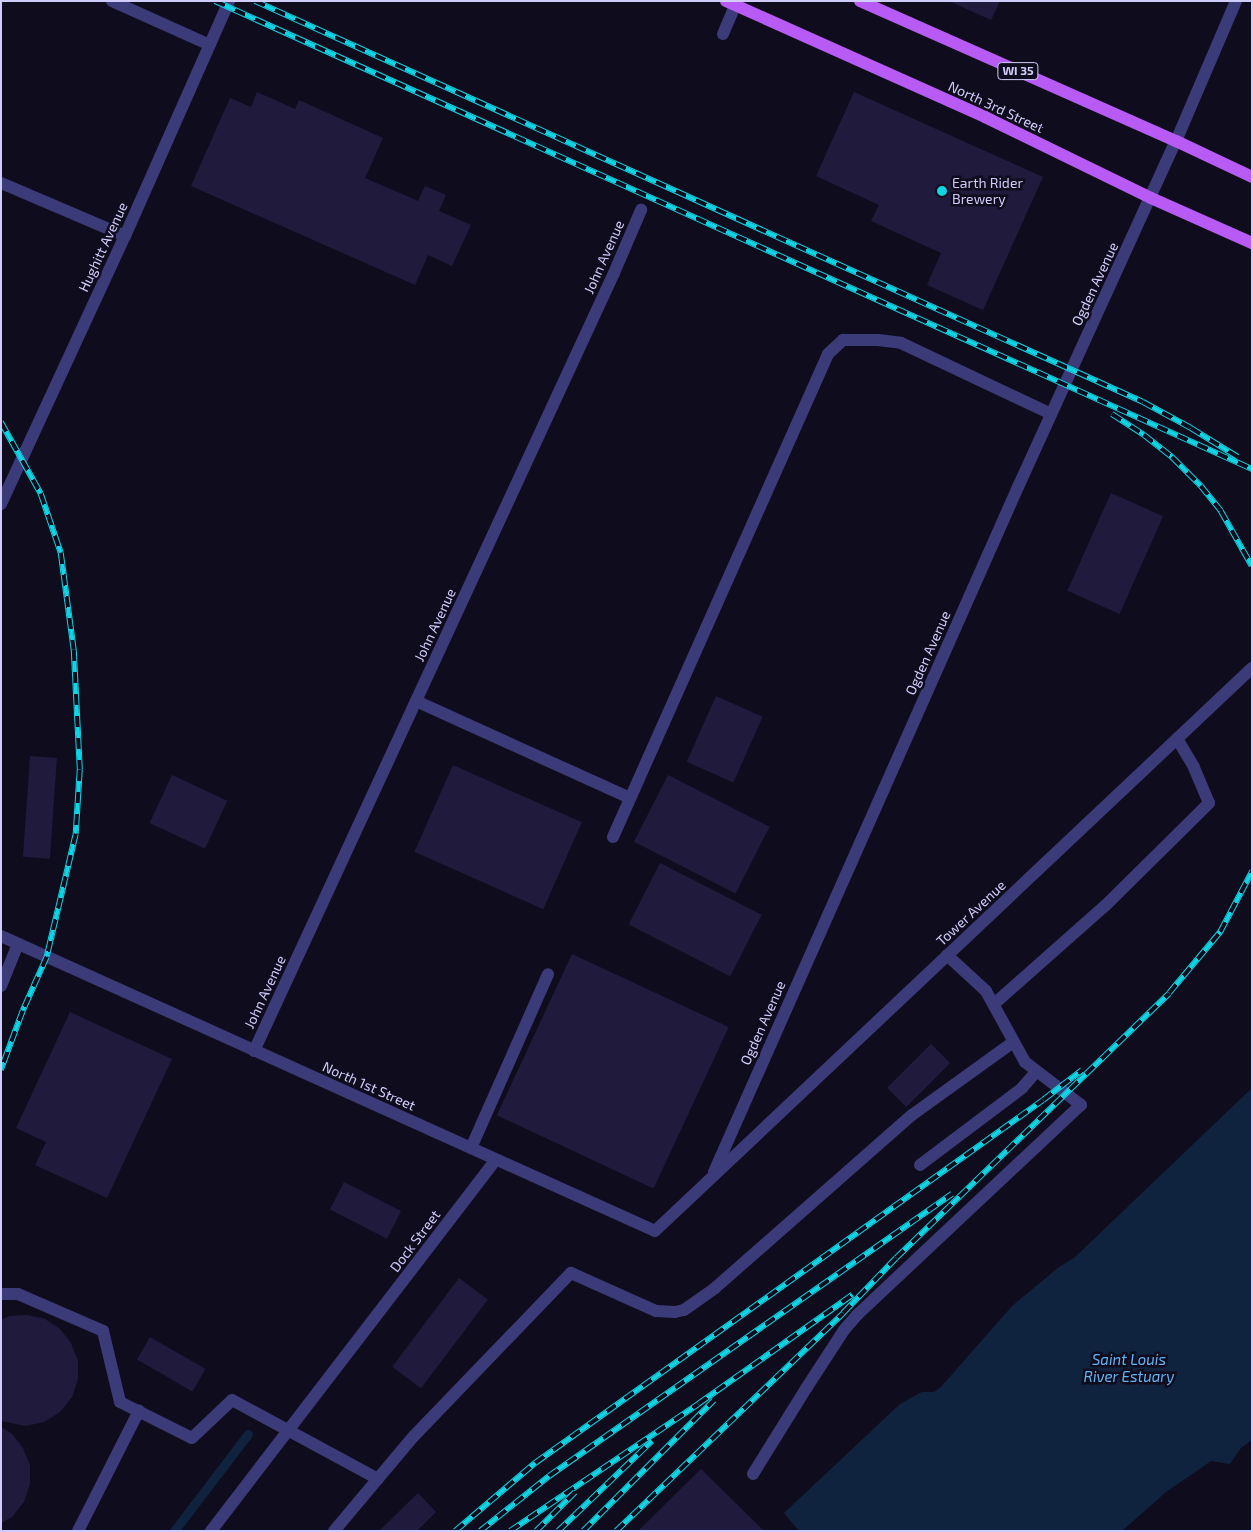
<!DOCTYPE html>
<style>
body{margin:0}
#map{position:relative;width:1253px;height:1532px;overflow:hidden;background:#0f0d1d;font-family:"Exo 2",sans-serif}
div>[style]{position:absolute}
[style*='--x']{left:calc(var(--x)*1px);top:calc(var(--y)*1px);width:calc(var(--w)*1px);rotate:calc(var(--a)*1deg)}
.water>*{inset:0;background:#0f233f}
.stream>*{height:9px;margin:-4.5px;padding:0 4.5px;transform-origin:4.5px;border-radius:4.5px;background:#0f233f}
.building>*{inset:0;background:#201a3c;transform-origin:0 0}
.minor>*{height:12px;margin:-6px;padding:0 6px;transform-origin:6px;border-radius:6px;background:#3c3b79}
.major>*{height:12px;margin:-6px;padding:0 6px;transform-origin:6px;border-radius:6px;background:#b75bf4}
.rail>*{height:5.5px;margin-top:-2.75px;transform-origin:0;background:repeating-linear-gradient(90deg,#0f0d1d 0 11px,#10d4e4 0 22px);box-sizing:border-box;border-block:1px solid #10d4e4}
.dots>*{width:14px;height:14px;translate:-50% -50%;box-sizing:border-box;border:2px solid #0f0d1d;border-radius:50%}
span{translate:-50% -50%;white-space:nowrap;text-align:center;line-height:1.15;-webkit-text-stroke:5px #0f0d1d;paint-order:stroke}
.shield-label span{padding:1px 4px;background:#0f0d1d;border:1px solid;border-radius:4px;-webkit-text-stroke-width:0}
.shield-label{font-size:12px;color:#d0ccfb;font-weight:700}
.street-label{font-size:14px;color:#d0ccfb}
.poi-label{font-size:14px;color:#d0ccfb}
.left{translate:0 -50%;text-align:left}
.water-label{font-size:15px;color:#62b4f4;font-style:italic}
.frame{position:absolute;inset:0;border:2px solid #d0ccfb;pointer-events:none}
</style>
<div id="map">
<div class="water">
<div style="clip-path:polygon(1252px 1088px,1252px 1440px,1241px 1448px,1230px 1464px,1211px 1461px,1166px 1492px,1122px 1531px,799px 1531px,784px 1513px,900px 1404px,922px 1392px,934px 1392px,941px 1387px,1012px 1306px,1059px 1267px,1074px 1258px)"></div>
</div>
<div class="stream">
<div style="--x:174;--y:1531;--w:122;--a:-52.7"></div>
</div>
<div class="building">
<div style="clip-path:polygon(949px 1px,1000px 1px,991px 20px)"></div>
<div style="clip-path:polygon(257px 92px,295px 109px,299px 100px,383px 138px,365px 178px,418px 201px,425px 186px,446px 195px,439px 211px,471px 225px,452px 266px,428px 255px,415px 285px,191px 186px,230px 98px,251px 107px)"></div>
<div style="clip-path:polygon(854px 92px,1043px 177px,983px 310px,927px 285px,941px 253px,871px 221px,879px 205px,816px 176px)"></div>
<div style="left:1111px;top:493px;width:57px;height:107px;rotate:24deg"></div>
<div style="left:716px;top:696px;width:51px;height:72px;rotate:24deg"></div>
<div style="left:30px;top:756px;width:27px;height:101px;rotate:4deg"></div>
<div style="left:453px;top:765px;width:141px;height:95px;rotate:24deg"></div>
<div style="left:172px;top:775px;width:61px;height:53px;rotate:25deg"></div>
<div style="left:668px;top:775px;width:114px;height:75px;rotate:27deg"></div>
<div style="left:660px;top:863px;width:114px;height:69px;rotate:27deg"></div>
<div style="left:572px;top:954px;width:173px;height:178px;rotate:25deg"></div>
<div style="clip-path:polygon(70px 1012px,172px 1059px,107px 1198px,35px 1165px,46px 1142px,16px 1128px)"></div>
<div style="left:931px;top:1044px;width:27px;height:62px;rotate:45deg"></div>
<div style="left:344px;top:1182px;width:64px;height:31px;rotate:27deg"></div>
<div style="left:459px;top:1278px;width:36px;height:111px;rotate:37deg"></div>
<div style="clip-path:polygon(27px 1315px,45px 1319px,60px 1329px,71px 1343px,78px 1361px,78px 1379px,72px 1397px,60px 1412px,44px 1422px,26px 1426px,1px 1421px,1px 1320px,9px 1316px)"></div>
<div style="left:150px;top:1337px;width:64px;height:26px;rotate:30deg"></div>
<div style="clip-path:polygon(1px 1427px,12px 1434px,23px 1448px,30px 1465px,30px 1484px,24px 1502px,12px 1517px,1px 1523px)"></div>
<div style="clip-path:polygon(701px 1469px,764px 1531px,638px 1531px)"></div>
<div style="clip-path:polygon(418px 1493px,436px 1512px,417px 1531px,379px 1531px)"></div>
</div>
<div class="minor">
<div style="--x:112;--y:1;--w:107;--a:24.2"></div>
<div style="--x:723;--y:34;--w:36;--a:-67"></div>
<div style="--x:1;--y:183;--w:135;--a:23.1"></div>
<div style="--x:1;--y:504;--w:295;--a:-65.2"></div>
<div style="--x:125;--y:236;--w:257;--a:-66.1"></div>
<div style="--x:416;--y:701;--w:235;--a:24.4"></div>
<div style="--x:613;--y:837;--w:529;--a:-66"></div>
<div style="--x:828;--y:354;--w:21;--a:-43"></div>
<div style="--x:843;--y:340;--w:35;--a:0"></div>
<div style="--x:878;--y:340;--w:23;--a:7"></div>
<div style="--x:901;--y:343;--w:166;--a:25.3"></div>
<div style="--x:1;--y:936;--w:717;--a:24.28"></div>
<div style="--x:655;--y:1231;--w:821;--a:-43.32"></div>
<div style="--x:1;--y:986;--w:45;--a:-68"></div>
<div style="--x:994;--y:1004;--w:149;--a:-41.5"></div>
<div style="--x:1106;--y:905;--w:145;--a:-44.7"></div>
<div style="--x:1209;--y:803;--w:39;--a:-113"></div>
<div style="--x:1194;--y:767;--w:33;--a:-121"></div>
<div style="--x:254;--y:1051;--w:857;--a:-65.17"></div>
<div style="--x:614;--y:273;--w:69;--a:-66.8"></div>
<div style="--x:471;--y:1148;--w:190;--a:-66.1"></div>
<div style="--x:920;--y:1165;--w:128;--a:-37"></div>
<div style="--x:1022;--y:1088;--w:21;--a:-49"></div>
<div style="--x:714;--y:1172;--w:749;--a:-66.07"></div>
<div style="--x:1018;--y:487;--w:380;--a:-65.5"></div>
<div style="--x:1176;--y:141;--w:152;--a:-66.8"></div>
<div style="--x:1;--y:1294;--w:17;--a:0"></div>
<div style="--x:18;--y:1294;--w:93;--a:23.5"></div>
<div style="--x:103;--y:1331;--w:73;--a:76.5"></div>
<div style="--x:120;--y:1402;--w:80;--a:26.6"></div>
<div style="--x:192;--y:1438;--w:55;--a:-43.5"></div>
<div style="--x:232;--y:1400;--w:166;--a:28.4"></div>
<div style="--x:753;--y:1474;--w:102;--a:-58.2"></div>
<div style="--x:807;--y:1387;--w:68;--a:-57"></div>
<div style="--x:844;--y:1330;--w:20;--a:-49"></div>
<div style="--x:857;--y:1315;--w:307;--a:-43.2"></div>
<div style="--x:1081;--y:1105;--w:71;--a:-142.5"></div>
<div style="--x:1025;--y:1062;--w:81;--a:-118.8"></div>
<div style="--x:986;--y:991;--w:53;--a:-137.3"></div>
<div style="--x:78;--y:1531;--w:135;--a:-63.1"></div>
<div style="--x:211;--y:1531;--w:468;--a:-52.5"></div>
<div style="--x:334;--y:1531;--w:123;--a:-50"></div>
<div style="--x:413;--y:1437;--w:228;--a:-46.1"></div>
<div style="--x:571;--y:1273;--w:93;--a:24.1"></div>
<div style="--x:656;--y:1311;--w:19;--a:3"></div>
<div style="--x:675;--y:1312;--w:9;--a:-13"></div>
<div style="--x:684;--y:1310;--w:38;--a:-35"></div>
<div style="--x:715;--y:1288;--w:262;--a:-41.3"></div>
<div style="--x:912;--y:1115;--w:123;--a:-35.8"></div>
</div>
<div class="major">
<div style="--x:726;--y:1;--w:284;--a:24.1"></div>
<div style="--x:985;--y:117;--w:185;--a:26"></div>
<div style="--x:1151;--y:198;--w:111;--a:24"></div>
<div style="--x:860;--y:1;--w:346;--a:23.9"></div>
<div style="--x:1176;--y:141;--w:84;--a:25.3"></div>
</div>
<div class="rail">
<div style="--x:215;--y:1;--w:1138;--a:24.29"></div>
<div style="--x:255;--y:1;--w:974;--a:24.3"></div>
<div style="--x:1143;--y:402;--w:55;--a:28.4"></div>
<div style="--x:1191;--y:428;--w:55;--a:31.7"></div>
<div style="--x:1112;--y:414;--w:38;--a:33"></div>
<div style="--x:1144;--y:435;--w:36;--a:38"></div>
<div style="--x:1172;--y:457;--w:41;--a:45"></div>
<div style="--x:1201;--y:486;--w:32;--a:51"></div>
<div style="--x:1221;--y:511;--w:63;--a:60.6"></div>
<div style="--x:1;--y:422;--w:82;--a:60.9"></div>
<div style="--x:41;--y:494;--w:62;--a:71.3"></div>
<div style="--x:61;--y:553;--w:98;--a:82.4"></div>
<div style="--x:74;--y:650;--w:120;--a:87.1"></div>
<div style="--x:80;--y:770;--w:64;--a:93.6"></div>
<div style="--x:76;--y:834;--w:126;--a:103.3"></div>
<div style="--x:47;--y:957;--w:59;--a:114"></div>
<div style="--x:23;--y:1011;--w:63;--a:110.4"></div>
<div style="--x:455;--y:1531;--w:105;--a:-40.4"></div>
<div style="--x:535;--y:1463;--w:624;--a:-35.55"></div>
<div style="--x:1043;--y:1100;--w:49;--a:-37.6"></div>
<div style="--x:480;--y:1531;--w:88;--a:-38.6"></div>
<div style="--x:549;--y:1476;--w:492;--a:-35"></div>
<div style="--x:510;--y:1531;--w:227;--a:-34"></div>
<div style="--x:698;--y:1404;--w:189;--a:-35.3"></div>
<div style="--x:536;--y:1531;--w:55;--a:-45"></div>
<div style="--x:558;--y:1531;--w:130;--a:-43.8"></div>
<div style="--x:583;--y:1531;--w:185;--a:-45"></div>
<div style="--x:616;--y:1531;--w:315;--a:-43.8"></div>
<div style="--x:843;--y:1313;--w:76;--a:-46.1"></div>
<div style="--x:896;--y:1258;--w:380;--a:-44.1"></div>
<div style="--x:1169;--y:993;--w:80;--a:-50.1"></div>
<div style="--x:1220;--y:932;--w:69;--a:-62.3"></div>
</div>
<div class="dots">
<div style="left:942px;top:191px;background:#10d4e4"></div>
</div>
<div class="shield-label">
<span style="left:1018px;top:71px">WI 35</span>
</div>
<div class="street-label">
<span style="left:996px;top:107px;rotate:25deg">North 3rd Street</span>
<span style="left:103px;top:247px;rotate:-65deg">Hughitt Avenue</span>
<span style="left:604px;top:257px;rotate:-66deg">John Avenue</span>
<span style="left:1095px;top:284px;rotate:-65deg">Ogden Avenue</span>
<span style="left:435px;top:625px;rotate:-65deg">John Avenue</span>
<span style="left:928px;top:653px;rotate:-66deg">Ogden Avenue</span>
<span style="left:971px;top:913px;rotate:-43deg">Tower Avenue</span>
<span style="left:265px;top:992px;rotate:-65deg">John Avenue</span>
<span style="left:763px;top:1023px;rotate:-66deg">Ogden Avenue</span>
<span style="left:369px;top:1086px;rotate:24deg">North 1st Street</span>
<span style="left:415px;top:1241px;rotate:-53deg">Dock Street</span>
</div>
<div class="poi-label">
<span class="left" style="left:952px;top:191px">Earth Rider<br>Brewery</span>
</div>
<div class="water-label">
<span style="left:1129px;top:1368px">Saint Louis<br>River Estuary</span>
</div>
<div class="frame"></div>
</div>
